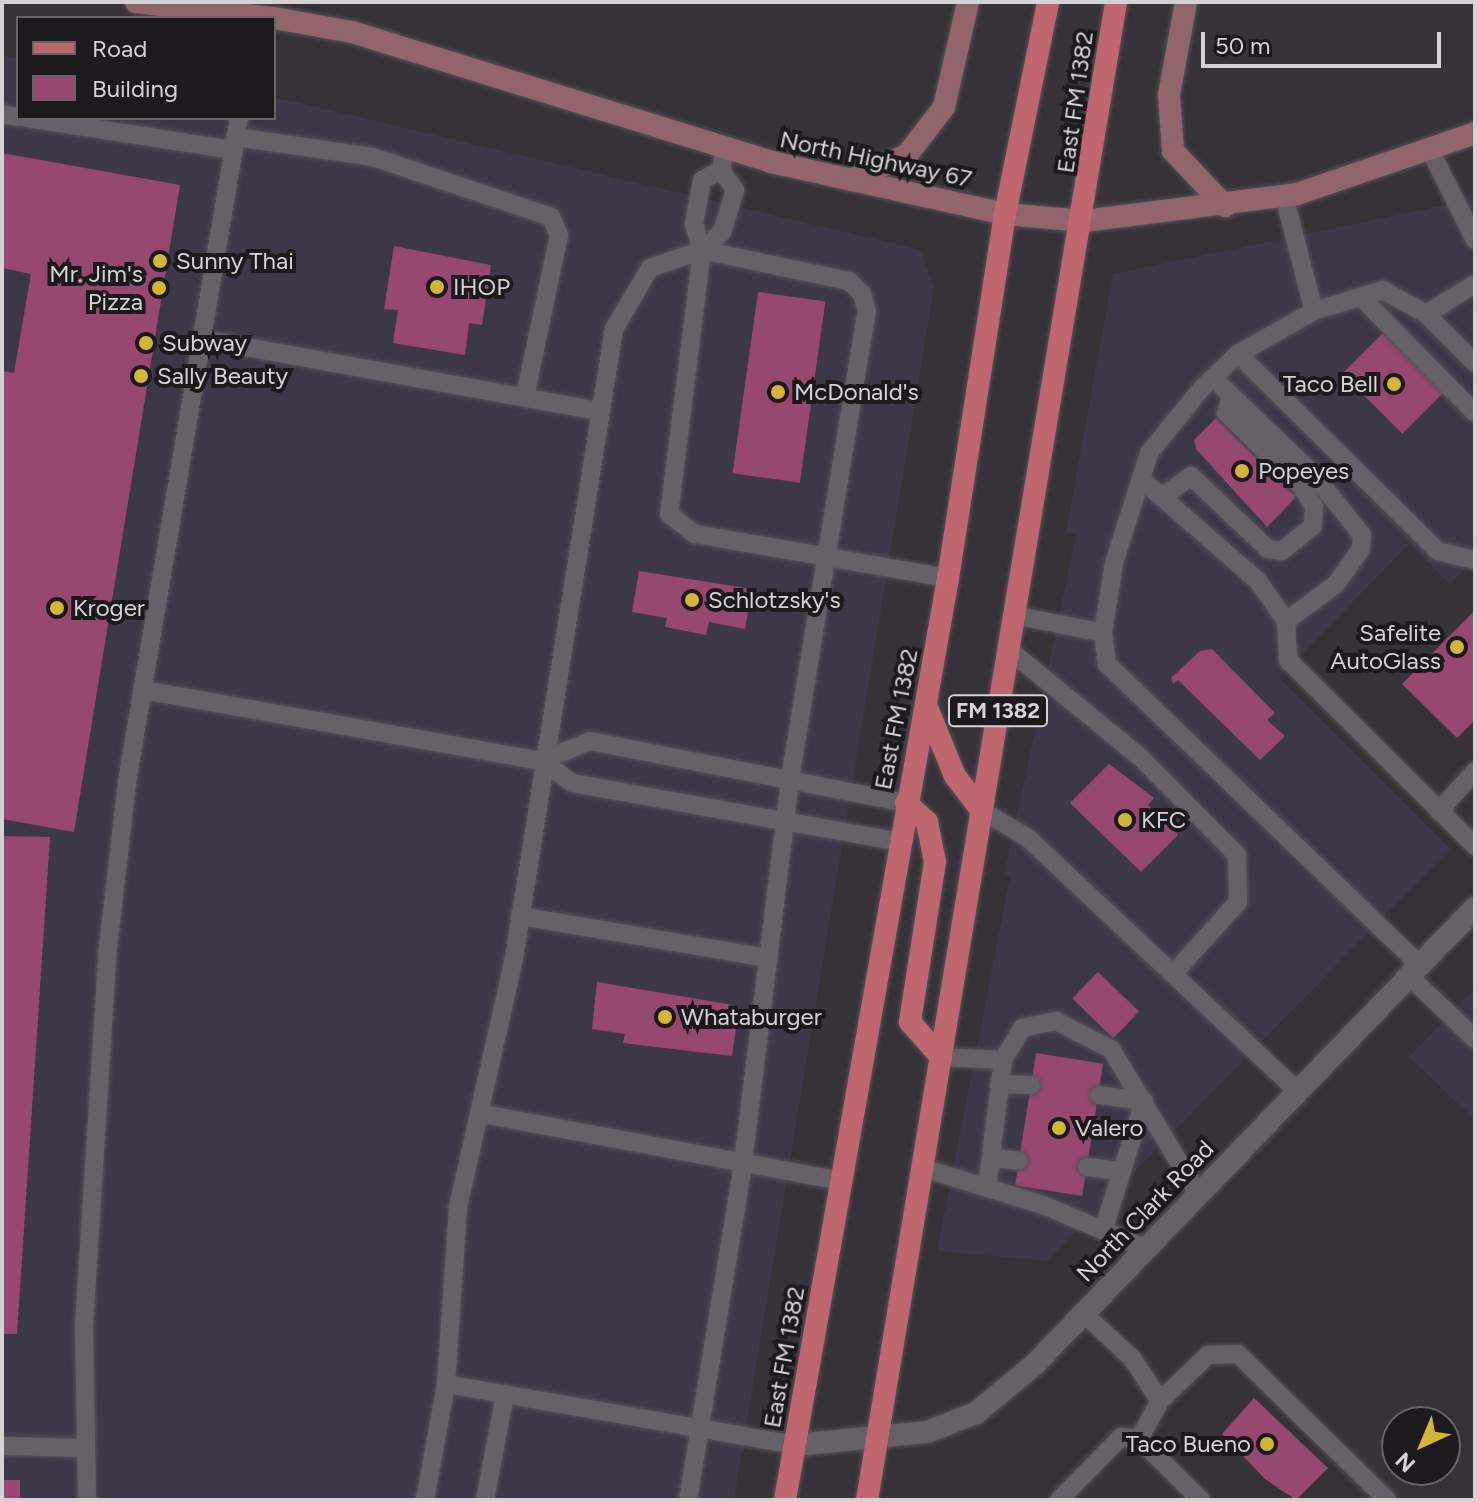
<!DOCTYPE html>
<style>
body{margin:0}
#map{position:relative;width:1477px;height:1502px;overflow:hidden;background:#363238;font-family:Figtree,sans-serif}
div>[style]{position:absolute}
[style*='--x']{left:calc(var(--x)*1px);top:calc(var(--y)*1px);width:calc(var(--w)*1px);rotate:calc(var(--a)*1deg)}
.commercial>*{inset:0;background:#3c384a}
.building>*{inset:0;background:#974871;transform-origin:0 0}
.roads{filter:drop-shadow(0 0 2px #555057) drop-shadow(0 0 2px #555057)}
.service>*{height:18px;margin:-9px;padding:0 9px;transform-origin:9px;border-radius:9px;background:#666169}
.tertiary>*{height:22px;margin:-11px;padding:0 11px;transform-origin:11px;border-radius:11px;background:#666169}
.secondary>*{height:22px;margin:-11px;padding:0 11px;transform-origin:11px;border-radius:11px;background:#92646c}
.primary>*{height:22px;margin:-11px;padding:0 11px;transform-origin:11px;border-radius:11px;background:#bf676f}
.dots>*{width:22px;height:22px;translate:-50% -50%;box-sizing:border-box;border:4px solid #1c1a1d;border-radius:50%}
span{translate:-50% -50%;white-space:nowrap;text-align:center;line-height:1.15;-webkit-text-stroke:8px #1c1a1d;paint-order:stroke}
.shield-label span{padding:2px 6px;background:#1c1a1d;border:2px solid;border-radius:6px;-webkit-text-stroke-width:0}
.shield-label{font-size:22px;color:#d5d2d6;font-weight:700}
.street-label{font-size:24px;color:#d5d2d6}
.poi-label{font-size:24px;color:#d5d2d6}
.left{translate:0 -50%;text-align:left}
.right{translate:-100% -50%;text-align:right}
.frame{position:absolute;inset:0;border:4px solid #d5d2d6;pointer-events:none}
.legend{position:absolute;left:16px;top:16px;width:260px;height:104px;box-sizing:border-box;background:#1c1a1d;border:2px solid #666467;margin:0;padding:10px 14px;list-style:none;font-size:24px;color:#d5d2d6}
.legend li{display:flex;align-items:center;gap:16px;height:40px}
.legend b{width:40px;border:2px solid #666467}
.north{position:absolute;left:1381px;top:1406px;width:80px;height:80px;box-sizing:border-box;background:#1c1a1d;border:2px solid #666467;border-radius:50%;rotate:224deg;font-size:22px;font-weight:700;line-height:32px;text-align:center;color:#d5d2d6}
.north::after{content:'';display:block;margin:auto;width:28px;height:36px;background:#d3b635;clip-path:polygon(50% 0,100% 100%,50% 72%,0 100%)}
.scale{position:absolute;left:1201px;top:32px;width:240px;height:36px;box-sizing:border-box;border:4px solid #d5d2d6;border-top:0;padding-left:10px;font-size:24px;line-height:28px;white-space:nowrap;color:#d5d2d6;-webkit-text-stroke:6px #1c1a1d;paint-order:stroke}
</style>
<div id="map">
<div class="commercial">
<div style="clip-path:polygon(2px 56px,18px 58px,18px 118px,274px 118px,274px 97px,921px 250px,934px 288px,734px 1500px,2px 1500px)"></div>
<div style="clip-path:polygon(1475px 191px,1475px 558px,1450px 584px,1409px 544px,1279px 678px,1450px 849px,1047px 1261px,937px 1251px,1010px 877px,1005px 872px,1076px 535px,1066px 532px,1113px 274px,1456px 203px)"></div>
<div style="clip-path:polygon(1475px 988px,1475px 1120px,1409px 1057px)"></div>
</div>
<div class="building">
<div style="clip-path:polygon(2px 153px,180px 185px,74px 832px,2px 819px,2px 371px,14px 373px,31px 274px,2px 268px)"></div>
<div style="clip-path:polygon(394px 246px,491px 265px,482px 325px,469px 323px,465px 355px,393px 343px,398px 310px,384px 309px)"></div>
<div style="left:758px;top:292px;width:68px;height:183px;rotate:8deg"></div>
<div style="left:1384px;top:332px;width:85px;height:59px;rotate:45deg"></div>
<div style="clip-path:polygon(1216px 418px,1296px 497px,1267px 527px,1196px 449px,1194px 440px)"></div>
<div style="clip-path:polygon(639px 571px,752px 589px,745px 629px,709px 622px,706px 635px,665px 627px,667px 618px,632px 612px)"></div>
<div style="clip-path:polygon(1475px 610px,1475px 720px,1457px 738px,1402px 684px)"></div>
<div style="clip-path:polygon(1212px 649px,1275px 713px,1267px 720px,1285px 736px,1260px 760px,1178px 680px,1173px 684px,1171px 678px,1200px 651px)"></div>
<div style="clip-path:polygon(1109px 764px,1154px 798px,1148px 805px,1178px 835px,1141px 872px,1070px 803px)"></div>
<div style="clip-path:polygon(2px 836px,50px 837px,17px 1334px,2px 1334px)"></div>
<div style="left:1098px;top:972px;width:57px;height:37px;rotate:44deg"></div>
<div style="clip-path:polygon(597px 982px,739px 1006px,732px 1056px,623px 1043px,625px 1034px,592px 1029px)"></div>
<div style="left:1036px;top:1053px;width:68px;height:134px;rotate:9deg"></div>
<div style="clip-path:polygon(1254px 1398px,1328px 1468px,1296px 1500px,1265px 1479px,1222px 1434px)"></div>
<div style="left:2px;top:1480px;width:18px;height:20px"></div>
</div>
<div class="roads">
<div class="service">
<div style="--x:2;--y:114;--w:16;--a:11"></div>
<div style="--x:27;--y:118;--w:208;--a:8.8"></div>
<div style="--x:236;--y:137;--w:138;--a:8.3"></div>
<div style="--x:373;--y:157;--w:188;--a:18.6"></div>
<div style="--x:551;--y:217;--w:20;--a:66"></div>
<div style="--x:559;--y:235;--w:166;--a:101.9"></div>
<div style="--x:1431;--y:152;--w:98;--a:63.4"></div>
<div style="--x:721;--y:170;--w:21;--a:152"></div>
<div style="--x:702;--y:180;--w:45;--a:100.3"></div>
<div style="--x:694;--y:224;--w:27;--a:73"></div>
<div style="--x:702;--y:250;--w:266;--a:97.1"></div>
<div style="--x:669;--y:514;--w:33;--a:38"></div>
<div style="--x:695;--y:534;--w:257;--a:9.9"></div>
<div style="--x:1284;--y:196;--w:119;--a:75.4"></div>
<div style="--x:1362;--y:298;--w:161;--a:45.5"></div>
<div style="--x:1426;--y:314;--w:69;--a:45"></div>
<div style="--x:202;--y:339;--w:404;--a:10.3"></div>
<div style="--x:1238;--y:354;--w:281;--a:44.6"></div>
<div style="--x:1438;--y:551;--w:38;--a:14"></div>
<div style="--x:1213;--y:378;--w:140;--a:43.8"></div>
<div style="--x:1314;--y:475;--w:77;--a:51.3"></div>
<div style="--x:1362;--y:535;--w:14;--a:94"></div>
<div style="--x:1361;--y:549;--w:44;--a:125.8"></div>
<div style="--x:1335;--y:585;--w:61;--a:143.7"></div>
<div style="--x:1141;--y:479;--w:155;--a:41.1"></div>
<div style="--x:1258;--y:581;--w:49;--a:55"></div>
<div style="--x:1286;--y:621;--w:39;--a:87"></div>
<div style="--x:1288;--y:660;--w:264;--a:44.8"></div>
<div style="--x:1162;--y:497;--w:36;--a:-36"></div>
<div style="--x:1191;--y:476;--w:106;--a:43.5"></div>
<div style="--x:1268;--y:549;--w:14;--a:8"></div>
<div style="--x:1282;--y:551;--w:40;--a:-39"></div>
<div style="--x:1313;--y:526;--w:20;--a:-87"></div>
<div style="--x:1314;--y:506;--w:24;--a:-123"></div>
<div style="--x:1301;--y:486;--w:105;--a:-135.8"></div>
<div style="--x:1226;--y:413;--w:18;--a:-71"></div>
<div style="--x:1014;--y:615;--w:91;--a:11.4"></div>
<div style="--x:1103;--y:633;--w:31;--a:83"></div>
<div style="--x:1107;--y:664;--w:434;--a:43.9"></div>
<div style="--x:1103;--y:633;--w:71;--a:-81.1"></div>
<div style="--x:1114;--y:563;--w:115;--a:-72.3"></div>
<div style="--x:1149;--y:453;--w:84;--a:-50.8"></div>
<div style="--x:1202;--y:388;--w:50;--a:-43.4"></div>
<div style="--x:1238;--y:354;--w:87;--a:-29.5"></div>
<div style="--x:1314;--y:311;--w:72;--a:-16.9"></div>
<div style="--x:1383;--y:290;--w:49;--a:29.2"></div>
<div style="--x:1426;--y:314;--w:57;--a:-31.5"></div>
<div style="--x:1008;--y:649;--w:171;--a:39.3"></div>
<div style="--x:1140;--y:757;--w:138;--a:45.3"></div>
<div style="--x:1237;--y:855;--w:47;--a:88.8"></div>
<div style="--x:1238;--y:902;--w:97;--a:132.1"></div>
<div style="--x:143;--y:690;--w:405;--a:10.1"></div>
<div style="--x:542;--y:761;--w:37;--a:36"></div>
<div style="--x:572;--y:783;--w:333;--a:10.2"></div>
<div style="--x:542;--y:761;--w:52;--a:-22.6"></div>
<div style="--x:590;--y:741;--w:322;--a:11.1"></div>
<div style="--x:981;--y:810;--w:55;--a:30.8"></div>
<div style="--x:1028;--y:838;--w:369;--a:43.2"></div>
<div style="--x:1439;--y:811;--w:54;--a:-48"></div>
<div style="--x:520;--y:916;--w:252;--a:9.6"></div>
<div style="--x:1409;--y:976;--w:91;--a:43.7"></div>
<div style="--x:941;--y:1057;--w:62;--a:2.8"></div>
<div style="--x:1003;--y:1060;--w:37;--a:-59"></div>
<div style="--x:1022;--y:1028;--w:35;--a:-12"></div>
<div style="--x:1056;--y:1021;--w:62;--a:27"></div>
<div style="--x:1111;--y:1049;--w:169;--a:59"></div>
<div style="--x:999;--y:1084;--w:32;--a:2"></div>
<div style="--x:1099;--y:1095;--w:45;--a:7.6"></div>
<div style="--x:1144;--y:1101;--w:136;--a:107.5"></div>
<div style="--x:483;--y:1114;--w:363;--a:10.6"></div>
<div style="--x:992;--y:1158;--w:27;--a:6"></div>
<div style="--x:1087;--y:1167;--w:35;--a:7"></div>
<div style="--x:923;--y:1168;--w:126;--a:17.1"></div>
<div style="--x:1043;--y:1205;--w:111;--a:22.9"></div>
<div style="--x:987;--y:1188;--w:129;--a:-82.9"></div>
<div style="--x:1083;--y:1313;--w:67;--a:42.6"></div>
<div style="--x:1132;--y:1358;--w:51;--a:56.9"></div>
<div style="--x:1160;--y:1401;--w:43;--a:118.9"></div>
<div style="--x:1139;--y:1439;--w:87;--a:44.5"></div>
<div style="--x:446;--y:1384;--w:355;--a:9.9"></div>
<div style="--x:1160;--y:1401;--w:66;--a:-43.8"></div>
<div style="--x:1208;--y:1355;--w:30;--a:-2"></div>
<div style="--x:1238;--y:1354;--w:209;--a:44.4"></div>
<div style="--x:2;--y:1446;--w:82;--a:1.4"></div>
<div style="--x:87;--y:1500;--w:174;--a:-91"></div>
<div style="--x:84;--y:1326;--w:371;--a:-86.4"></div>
<div style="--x:107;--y:956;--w:175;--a:-83.4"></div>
<div style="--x:127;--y:782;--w:673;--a:-80.43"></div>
<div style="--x:425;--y:1500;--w:118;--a:-79.7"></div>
<div style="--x:446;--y:1384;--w:177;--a:-86.1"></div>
<div style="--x:458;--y:1207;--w:255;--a:-77.3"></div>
<div style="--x:514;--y:958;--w:637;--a:-80.97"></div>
<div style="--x:614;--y:329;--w:71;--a:-59.5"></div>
<div style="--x:650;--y:268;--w:55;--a:-19.1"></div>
<div style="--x:702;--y:250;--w:27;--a:-42"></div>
<div style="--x:722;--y:232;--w:44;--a:-72.8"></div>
<div style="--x:735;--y:190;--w:24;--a:-125"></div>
<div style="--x:721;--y:170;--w:21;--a:-79"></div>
<div style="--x:485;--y:1500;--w:108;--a:-79.3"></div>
<div style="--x:688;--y:1500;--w:341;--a:-80.7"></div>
<div style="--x:743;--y:1163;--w:387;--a:-83"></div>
<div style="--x:790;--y:779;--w:474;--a:-80.7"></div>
<div style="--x:867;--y:311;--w:18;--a:-106"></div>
<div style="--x:862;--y:294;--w:18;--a:-135"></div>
<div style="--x:849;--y:281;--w:150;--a:-168.1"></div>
<div style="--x:1059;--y:1500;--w:88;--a:-45.5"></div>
<div style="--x:1121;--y:1437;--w:18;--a:6"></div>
</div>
<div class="tertiary">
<div style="--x:796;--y:1445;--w:132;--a:-5.7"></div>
<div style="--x:927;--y:1432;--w:53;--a:-21.2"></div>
<div style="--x:976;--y:1413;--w:75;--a:-39.6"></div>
<div style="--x:1034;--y:1365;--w:635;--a:-46.02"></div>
</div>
<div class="secondary">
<div style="--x:136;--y:2;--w:137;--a:6.7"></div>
<div style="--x:1186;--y:2;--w:95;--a:100.4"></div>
<div style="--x:1169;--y:95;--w:56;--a:85.9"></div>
<div style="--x:1173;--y:151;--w:76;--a:46.6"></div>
<div style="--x:274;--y:18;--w:79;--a:10.2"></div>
<div style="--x:352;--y:32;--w:439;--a:17.2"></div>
<div style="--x:771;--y:162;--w:240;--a:12.5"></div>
<div style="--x:1005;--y:214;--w:79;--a:5.1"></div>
<div style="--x:1084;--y:221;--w:215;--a:-7.2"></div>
<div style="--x:1297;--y:194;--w:188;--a:-18.9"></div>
<div style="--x:850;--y:180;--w:62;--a:-23.7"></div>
<div style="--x:907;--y:155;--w:61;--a:-52.4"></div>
<div style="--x:944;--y:107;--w:108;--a:-77.1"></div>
</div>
<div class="primary">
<div style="--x:926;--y:705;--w:77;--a:67.8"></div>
<div style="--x:955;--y:776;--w:43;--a:52.6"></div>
<div style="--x:906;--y:803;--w:28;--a:42"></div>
<div style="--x:927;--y:822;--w:41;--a:78.7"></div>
<div style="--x:935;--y:862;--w:162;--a:98.9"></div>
<div style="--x:910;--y:1022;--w:47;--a:48.5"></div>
<div style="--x:785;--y:1500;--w:936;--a:-79.97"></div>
<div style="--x:948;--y:578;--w:368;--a:-81.1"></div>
<div style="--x:1005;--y:214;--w:216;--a:-78.5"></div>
<div style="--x:867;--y:1500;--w:1519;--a:-80.56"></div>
</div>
</div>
<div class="dots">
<div style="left:160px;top:261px;background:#d3b635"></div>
<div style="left:437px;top:287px;background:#d3b635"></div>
<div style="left:159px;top:288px;background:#d3b635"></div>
<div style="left:146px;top:343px;background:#d3b635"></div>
<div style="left:141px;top:376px;background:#d3b635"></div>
<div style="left:1394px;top:384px;background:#d3b635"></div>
<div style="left:778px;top:392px;background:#d3b635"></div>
<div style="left:1242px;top:471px;background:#d3b635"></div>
<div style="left:692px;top:600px;background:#d3b635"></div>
<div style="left:57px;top:608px;background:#d3b635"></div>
<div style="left:1457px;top:647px;background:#d3b635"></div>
<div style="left:1125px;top:820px;background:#d3b635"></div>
<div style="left:665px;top:1017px;background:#d3b635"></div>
<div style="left:1059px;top:1128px;background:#d3b635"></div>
<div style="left:1267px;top:1444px;background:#d3b635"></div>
</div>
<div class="shield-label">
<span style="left:998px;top:711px">FM 1382</span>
</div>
<div class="street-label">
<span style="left:1075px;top:102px;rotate:-82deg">East FM 1382</span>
<span style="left:876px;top:159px;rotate:12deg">North Highway 67</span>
<span style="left:896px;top:719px;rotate:-79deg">East FM 1382</span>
<span style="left:1145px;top:1211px;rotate:-46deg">North Clark Road</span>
<span style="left:784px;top:1357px;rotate:-80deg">East FM 1382</span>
</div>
<div class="poi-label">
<span class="left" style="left:176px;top:261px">Sunny Thai</span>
<span class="right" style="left:143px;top:288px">Mr. Jim's<br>Pizza</span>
<span class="left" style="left:453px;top:287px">IHOP</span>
<span class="left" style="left:162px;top:343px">Subway</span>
<span class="left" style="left:157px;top:376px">Sally Beauty</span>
<span class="right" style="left:1378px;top:384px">Taco Bell</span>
<span class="left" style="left:794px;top:392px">McDonald's</span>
<span class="left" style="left:1258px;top:471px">Popeyes</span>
<span class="left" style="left:708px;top:600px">Schlotzsky's</span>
<span class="left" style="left:73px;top:608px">Kroger</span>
<span class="right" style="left:1441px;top:647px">Safelite<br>AutoGlass</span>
<span class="left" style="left:1141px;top:820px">KFC</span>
<span class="left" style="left:681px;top:1017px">Whataburger</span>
<span class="left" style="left:1075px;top:1128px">Valero</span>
<span class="right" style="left:1251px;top:1444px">Taco Bueno</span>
</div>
<div class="frame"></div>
<ul class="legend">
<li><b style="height:10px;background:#bf676f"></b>Road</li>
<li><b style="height:22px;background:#974871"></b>Building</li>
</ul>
<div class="north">N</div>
<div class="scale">50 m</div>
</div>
